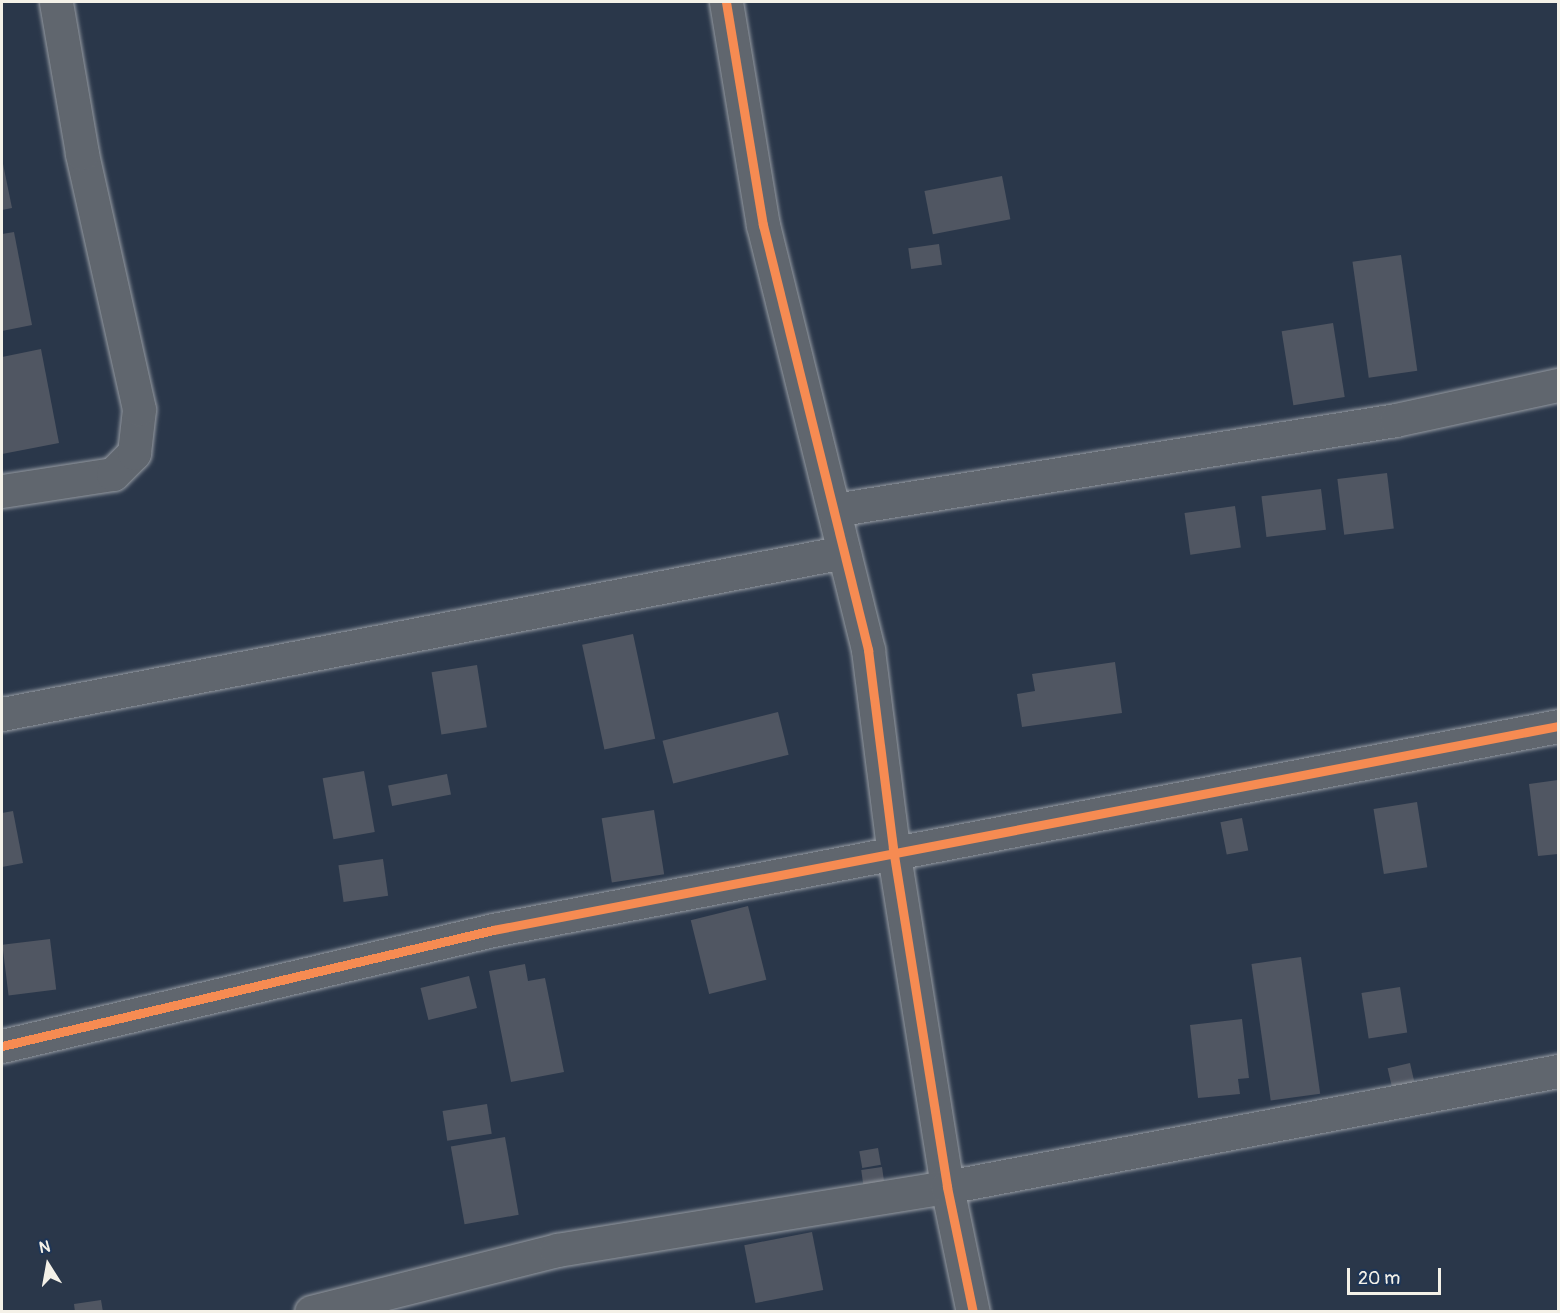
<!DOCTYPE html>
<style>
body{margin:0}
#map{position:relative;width:1560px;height:1313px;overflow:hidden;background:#2a374a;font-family:Pangolin,sans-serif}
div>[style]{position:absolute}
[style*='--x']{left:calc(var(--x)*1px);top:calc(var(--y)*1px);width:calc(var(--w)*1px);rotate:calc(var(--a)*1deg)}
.building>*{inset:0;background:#505662;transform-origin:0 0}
.roads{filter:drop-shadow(0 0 2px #979ca3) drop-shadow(0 0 2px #979ca3)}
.minor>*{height:33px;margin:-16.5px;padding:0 16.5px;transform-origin:16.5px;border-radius:16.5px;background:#60666e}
.cycleway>*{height:9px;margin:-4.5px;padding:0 4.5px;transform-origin:4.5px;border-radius:4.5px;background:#f68b52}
span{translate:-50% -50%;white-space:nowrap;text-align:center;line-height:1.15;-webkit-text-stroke:5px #1d3557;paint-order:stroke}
.frame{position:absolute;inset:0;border:3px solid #f4f1e8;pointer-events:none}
.north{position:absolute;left:18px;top:1235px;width:60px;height:60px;-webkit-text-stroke:4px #1d3557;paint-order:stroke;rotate:349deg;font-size:16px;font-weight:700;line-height:24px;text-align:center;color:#f4f1e8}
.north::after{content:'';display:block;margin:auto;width:21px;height:27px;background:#f4f1e8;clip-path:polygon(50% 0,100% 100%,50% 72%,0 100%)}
.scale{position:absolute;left:1347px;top:1268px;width:94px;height:27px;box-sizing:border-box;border:3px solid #f4f1e8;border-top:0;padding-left:8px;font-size:18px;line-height:21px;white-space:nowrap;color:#f4f1e8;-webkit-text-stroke:4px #1d3557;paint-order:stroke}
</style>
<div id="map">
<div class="building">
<div style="clip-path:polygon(2px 159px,12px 208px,2px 210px)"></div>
<div style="left:1002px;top:176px;width:44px;height:79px;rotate:79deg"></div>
<div style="clip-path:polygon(14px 232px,32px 325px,2px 331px,2px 234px)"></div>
<div style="left:939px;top:244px;width:21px;height:31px;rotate:82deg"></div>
<div style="left:1401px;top:255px;width:117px;height:49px;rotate:82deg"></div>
<div style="left:1333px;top:323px;width:75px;height:52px;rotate:81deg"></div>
<div style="clip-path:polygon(41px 349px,59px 443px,2px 454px,2px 357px)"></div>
<div style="left:1387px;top:473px;width:56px;height:50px;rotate:83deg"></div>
<div style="left:1321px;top:489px;width:41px;height:60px;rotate:83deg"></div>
<div style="left:1235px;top:506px;width:42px;height:51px;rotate:82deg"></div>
<div style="left:633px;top:634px;width:107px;height:52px;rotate:78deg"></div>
<div style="clip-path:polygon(1115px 662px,1122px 713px,1022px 727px,1017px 694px,1035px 691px,1032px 674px)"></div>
<div style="left:477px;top:665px;width:63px;height:46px;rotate:81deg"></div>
<div style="left:778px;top:712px;width:44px;height:119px;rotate:76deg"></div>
<div style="left:364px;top:771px;width:62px;height:42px;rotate:80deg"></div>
<div style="left:447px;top:774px;width:21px;height:60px;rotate:79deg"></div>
<div style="clip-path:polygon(1558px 780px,1558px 854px,1538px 856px,1529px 784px)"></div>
<div style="left:1417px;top:802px;width:66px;height:44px;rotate:81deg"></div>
<div style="left:654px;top:810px;width:65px;height:53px;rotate:81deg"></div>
<div style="clip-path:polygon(13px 811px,23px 863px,2px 867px,2px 813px)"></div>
<div style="left:1242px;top:818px;width:33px;height:22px;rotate:79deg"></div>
<div style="left:383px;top:859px;width:37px;height:45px;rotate:82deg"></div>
<div style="left:748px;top:906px;width:76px;height:59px;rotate:76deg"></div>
<div style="left:50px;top:939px;width:51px;height:48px;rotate:83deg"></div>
<div style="left:1301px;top:957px;width:138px;height:50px;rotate:82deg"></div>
<div style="clip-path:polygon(525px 964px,528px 981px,545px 978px,564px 1072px,511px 1082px,489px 971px)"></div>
<div style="left:469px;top:976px;width:33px;height:50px;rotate:76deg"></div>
<div style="left:1400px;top:987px;width:46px;height:39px;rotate:81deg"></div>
<div style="clip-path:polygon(1242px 1019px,1249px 1078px,1238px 1079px,1240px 1094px,1198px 1098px,1190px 1025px)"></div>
<div style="left:1410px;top:1063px;width:22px;height:23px;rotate:77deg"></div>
<div style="left:487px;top:1104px;width:30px;height:45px;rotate:81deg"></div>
<div style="left:505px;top:1137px;width:79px;height:55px;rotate:80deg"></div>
<div style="left:878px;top:1148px;width:17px;height:19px;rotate:80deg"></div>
<div style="left:882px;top:1167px;width:15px;height:21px;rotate:82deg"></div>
<div style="left:812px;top:1232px;width:59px;height:69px;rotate:79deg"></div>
<div style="clip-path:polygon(101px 1300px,103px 1312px,75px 1312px,74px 1304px)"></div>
</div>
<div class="roads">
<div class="minor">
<div style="--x:726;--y:2;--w:226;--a:80.6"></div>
<div style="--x:763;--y:225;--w:438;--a:76.1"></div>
<div style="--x:868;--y:650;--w:201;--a:82.8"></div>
<div style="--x:893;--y:849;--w:342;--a:80.9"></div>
<div style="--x:947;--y:1187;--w:128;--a:78.3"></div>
<div style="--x:2;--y:491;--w:112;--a:-8.7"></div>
<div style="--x:113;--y:474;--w:30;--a:-45"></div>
<div style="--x:134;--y:453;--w:44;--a:-83.5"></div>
<div style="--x:139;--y:409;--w:262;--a:-102.6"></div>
<div style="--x:82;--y:153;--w:153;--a:-99.8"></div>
<div style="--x:834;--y:510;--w:569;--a:-9.1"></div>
<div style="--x:1396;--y:420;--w:166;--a:-12.2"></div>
<div style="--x:2;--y:714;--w:857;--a:-10.89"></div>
<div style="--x:2;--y:1046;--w:505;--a:-13.29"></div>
<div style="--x:493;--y:930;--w:1084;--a:-10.84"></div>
<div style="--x:311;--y:1312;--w:254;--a:-14.1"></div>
<div style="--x:557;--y:1250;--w:395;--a:-9.2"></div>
<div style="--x:947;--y:1187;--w:622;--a:-10.75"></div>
</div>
</div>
<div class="cycleway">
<div style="--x:726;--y:2;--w:226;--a:80.6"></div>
<div style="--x:763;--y:225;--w:438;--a:76.1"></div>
<div style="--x:868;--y:650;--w:201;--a:82.8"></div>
<div style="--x:893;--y:849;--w:342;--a:80.9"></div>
<div style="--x:947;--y:1187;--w:128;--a:78.3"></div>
<div style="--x:2;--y:1046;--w:505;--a:-13.29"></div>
<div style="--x:493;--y:930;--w:1084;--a:-10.84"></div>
</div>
<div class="frame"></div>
<div class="north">N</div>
<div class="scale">20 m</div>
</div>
